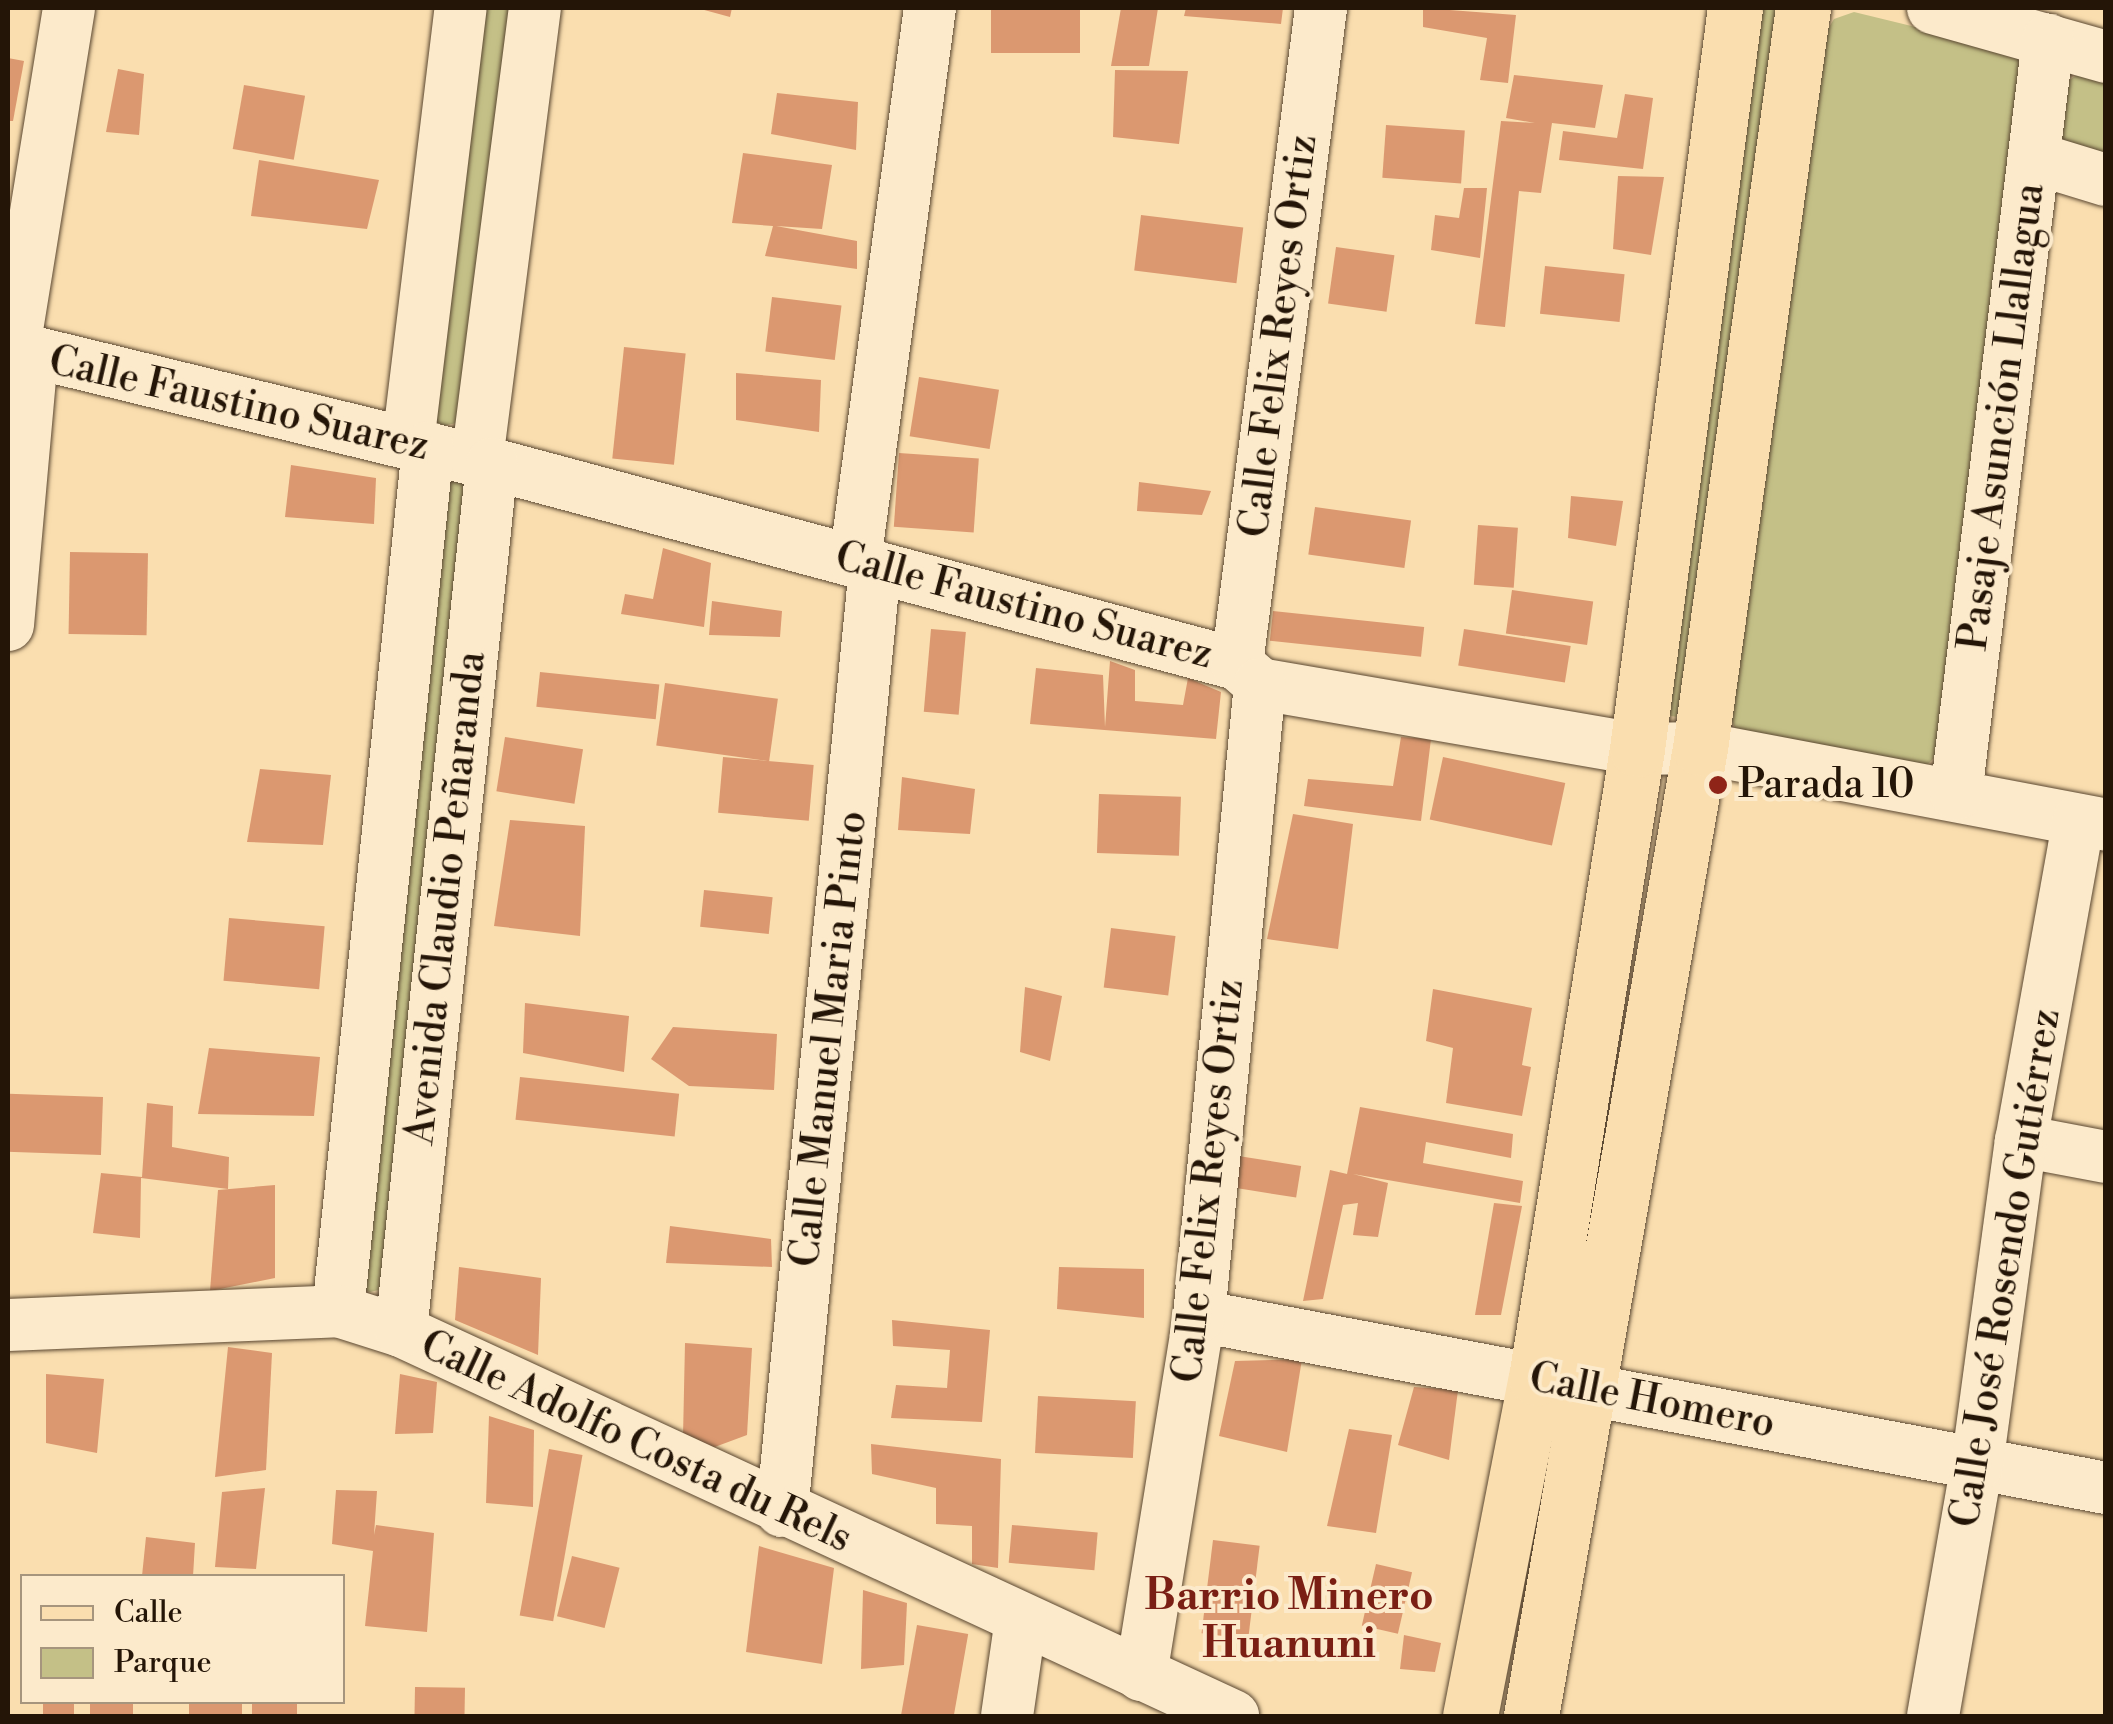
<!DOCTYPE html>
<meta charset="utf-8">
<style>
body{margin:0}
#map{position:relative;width:2113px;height:1724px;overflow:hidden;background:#fadeaf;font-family:"Libre Bodoni",serif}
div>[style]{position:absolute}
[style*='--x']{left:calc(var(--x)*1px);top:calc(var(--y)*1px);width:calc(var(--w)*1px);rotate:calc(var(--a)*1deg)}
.green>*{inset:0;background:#c4c087}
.building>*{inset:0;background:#db9870;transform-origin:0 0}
.roads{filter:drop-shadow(0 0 2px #5a4731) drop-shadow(0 0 2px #5a4731)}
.minor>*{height:52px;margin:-26px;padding:0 26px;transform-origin:26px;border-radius:26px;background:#fceacb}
.major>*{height:55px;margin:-27.5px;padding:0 27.5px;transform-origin:27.5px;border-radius:27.5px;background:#fadeaf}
.dots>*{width:28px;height:28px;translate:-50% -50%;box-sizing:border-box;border:5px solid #fceacb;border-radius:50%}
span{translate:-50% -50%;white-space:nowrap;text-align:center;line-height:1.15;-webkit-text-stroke:8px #fceacb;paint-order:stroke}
.street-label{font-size:40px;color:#241507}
.poi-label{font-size:40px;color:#241507}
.left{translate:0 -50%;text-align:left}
.neighbourhood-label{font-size:42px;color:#7a1f14;font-weight:700}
.frame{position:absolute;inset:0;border:10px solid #241507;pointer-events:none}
.legend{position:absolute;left:20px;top:1574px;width:325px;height:130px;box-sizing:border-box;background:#fceacb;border:2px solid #a6957d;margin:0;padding:12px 18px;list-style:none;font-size:30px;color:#241507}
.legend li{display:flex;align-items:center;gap:20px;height:50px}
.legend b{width:50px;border:2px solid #a6957d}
</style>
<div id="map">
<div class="green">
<div style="clip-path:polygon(478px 8px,516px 8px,456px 423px,443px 426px,436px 423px)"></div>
<div style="clip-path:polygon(1781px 8px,1678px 717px,1671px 716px,1663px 709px,1758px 10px)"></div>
<div style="clip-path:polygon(1854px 12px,2014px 51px,2027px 61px,1939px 753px,1923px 769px,1739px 736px,1729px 715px,1825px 34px,1834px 19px)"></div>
<div style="clip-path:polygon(2077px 75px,2105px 76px,2105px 170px,2054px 154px,2063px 84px)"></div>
<div style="clip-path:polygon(469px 476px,383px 1289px,370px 1292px,364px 1290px,441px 479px)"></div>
</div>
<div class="building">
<div style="clip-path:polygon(697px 8px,732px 8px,730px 17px)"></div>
<div style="left:991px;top:8px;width:89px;height:45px"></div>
<div style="clip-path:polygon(1121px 8px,1158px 8px,1149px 66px,1111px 66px)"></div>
<div style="clip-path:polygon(1186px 8px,1283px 8px,1281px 24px,1184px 16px)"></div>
<div style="clip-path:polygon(1423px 8px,1516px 15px,1508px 83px,1480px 80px,1487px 38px,1423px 27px)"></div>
<div style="clip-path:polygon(8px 58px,24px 61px,13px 121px,8px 121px)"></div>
<div style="clip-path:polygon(118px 69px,144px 74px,139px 135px,106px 132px)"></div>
<div style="clip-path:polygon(1115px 70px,1188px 71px,1179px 144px,1113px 137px)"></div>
<div style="clip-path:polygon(1514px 75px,1603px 85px,1595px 128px,1552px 123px,1541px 193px,1519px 191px,1505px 327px,1475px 324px,1501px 121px,1535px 123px,1506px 118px)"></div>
<div style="left:244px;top:85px;width:62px;height:65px;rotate:10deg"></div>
<div style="clip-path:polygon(777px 93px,858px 102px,856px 150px,771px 134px)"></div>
<div style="clip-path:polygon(1625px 94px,1653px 98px,1643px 169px,1559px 160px,1563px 131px,1617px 138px)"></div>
<div style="left:1386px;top:125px;width:79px;height:53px;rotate:4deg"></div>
<div style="clip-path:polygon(743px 153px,832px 165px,822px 229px,776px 226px,857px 241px,857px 269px,765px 256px,773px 226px,732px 223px)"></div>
<div style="clip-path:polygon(259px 160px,379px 180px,367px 229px,251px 216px)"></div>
<div style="clip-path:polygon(1618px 176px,1664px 177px,1651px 255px,1613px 249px)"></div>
<div style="clip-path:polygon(1464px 188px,1487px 188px,1480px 258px,1431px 250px,1435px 215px,1459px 218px)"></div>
<div style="left:1141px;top:215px;width:103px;height:56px;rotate:7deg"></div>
<div style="left:1336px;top:247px;width:59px;height:57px;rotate:8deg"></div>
<div style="left:1545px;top:266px;width:80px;height:48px;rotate:6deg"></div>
<div style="left:772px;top:297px;width:70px;height:55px;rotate:7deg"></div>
<div style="left:624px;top:347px;width:62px;height:112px;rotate:6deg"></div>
<div style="clip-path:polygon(736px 373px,821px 380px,819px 432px,736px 420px)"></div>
<div style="left:919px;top:377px;width:81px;height:60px;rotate:9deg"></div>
<div style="left:899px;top:453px;width:80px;height:74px;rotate:4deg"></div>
<div style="clip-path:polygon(291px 465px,376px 478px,374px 524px,285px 517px)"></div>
<div style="clip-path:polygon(1139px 482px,1211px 491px,1202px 515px,1137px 511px)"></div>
<div style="clip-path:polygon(1571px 496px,1623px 501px,1616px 546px,1568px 538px)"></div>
<div style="left:1315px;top:507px;width:97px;height:48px;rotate:8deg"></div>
<div style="left:1478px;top:525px;width:40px;height:60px;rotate:4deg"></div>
<div style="clip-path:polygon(663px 548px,711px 563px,704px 627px,621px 614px,625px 594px,653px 599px)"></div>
<div style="left:70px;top:552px;width:78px;height:82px;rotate:1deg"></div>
<div style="left:1512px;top:590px;width:82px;height:44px;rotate:8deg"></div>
<div style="clip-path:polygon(712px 601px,782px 611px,780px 637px,709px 635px)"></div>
<div style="left:1273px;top:611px;width:152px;height:30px;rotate:6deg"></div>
<div style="left:931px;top:629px;width:35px;height:83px;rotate:5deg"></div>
<div style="left:1464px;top:629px;width:108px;height:37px;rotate:9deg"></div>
<div style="clip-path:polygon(1110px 661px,1135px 670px,1135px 701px,1183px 705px,1188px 678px,1221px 692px,1216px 739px,1030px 724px,1036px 668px,1103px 675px,1105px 727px)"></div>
<div style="left:540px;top:672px;width:120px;height:35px;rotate:6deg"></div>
<div style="left:665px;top:683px;width:114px;height:63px;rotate:8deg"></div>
<div style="left:505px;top:737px;width:79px;height:55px;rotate:9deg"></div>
<div style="clip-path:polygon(1401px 737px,1431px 739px,1421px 821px,1304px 806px,1308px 779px,1393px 786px)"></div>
<div style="left:723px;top:757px;width:91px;height:56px;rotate:5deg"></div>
<div style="left:1443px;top:757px;width:125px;height:64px;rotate:12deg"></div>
<div style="clip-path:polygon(260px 769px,331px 775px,323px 845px,247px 842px)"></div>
<div style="clip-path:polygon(902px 777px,975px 789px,970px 834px,898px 830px)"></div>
<div style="left:1099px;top:794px;width:82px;height:59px;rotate:2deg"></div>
<div style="clip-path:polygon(1293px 814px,1353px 824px,1338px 949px,1267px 939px)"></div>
<div style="clip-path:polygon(510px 820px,585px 826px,580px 936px,494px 926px)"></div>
<div style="left:704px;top:890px;width:69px;height:37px;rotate:6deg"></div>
<div style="left:229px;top:918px;width:96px;height:63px;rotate:5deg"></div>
<div style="left:1111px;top:928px;width:65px;height:60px;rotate:7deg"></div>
<div style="clip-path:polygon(1025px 987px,1062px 996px,1050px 1061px,1020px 1052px)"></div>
<div style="clip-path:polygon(1433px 989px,1532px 1008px,1522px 1065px,1531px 1067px,1522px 1116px,1446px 1103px,1453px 1048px,1426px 1041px)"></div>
<div style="clip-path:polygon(525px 1003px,629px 1016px,624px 1072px,523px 1053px)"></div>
<div style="clip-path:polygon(673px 1027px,777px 1034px,774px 1090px,689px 1086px,651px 1059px)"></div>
<div style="clip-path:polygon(209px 1048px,320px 1057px,314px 1116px,198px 1114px)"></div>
<div style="left:520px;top:1077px;width:160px;height:43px;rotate:6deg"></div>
<div style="left:103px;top:1097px;width:58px;height:94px;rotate:92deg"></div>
<div style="clip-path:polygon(147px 1103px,173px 1106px,172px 1147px,229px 1157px,228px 1189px,141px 1178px,140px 1238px,93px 1233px,101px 1173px,142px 1177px)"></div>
<div style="clip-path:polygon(1360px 1107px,1513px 1134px,1511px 1158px,1426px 1142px,1423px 1163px,1523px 1181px,1520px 1203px,1353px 1174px,1388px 1183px,1378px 1237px,1353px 1235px,1358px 1203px,1343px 1205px,1323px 1299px,1303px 1301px,1330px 1170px,1347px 1174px)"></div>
<div style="left:1232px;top:1155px;width:70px;height:32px;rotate:9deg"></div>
<div style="clip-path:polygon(275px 1185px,275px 1278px,210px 1291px,218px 1190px)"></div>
<div style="clip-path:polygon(1494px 1203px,1522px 1206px,1501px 1315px,1475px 1315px)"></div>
<div style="clip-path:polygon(670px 1226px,771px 1239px,772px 1267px,666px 1263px)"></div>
<div style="clip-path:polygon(459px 1267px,541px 1278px,538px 1355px,455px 1320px)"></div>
<div style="clip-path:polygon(1059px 1267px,1144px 1269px,1144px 1318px,1057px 1309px)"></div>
<div style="clip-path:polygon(892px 1320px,990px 1330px,982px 1422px,891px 1418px,896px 1385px,947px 1388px,950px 1350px,893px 1346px)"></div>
<div style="clip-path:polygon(685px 1343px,752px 1348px,747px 1435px,704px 1451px,683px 1437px)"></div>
<div style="clip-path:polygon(228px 1347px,272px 1353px,266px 1470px,215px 1477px)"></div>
<div style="clip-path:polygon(1302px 1359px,1287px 1452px,1219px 1436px,1235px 1361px)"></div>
<div style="clip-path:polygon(46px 1374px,104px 1379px,97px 1453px,46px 1443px)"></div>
<div style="clip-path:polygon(400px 1374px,437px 1382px,433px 1433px,395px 1434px)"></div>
<div style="clip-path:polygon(1414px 1387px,1458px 1390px,1449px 1460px,1398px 1445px)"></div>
<div style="left:1038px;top:1396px;width:98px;height:57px;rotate:3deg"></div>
<div style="clip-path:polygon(489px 1416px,534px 1430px,533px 1507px,486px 1503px)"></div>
<div style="clip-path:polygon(1349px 1429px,1392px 1435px,1376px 1533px,1327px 1526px)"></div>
<div style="clip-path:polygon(871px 1444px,1001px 1459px,998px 1568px,972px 1564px,972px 1526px,936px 1524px,936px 1488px,872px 1474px)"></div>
<div style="left:549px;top:1449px;width:34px;height:169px;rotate:10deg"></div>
<div style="clip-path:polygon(265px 1488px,256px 1569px,215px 1567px,222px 1492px)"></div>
<div style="clip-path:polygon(336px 1490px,377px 1491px,374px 1535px,376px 1525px,434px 1533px,427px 1632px,365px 1626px,373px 1551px,332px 1544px)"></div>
<div style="left:1012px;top:1525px;width:86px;height:38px;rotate:5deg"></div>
<div style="clip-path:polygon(146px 1537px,195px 1543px,193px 1576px,142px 1576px)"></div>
<div style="left:1213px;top:1540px;width:47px;height:94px;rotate:7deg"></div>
<div style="clip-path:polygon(759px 1546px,834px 1568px,822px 1664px,746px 1652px)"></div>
<div style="left:572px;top:1556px;width:49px;height:62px;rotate:14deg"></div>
<div style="left:1376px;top:1564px;width:37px;height:63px;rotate:13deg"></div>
<div style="clip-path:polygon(863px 1590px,907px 1603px,904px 1665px,861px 1669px)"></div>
<div style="left:917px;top:1625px;width:52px;height:92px;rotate:10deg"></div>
<div style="clip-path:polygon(1404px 1635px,1441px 1643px,1435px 1672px,1400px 1669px)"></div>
<div style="left:415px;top:1687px;width:50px;height:29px;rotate:1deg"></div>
<div style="left:43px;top:1702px;width:31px;height:14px"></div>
<div style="left:90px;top:1702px;width:43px;height:14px"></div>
<div style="left:189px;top:1702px;width:53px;height:14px"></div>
<div style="left:252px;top:1702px;width:45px;height:14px"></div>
</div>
<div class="roads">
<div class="minor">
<div style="--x:1933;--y:8;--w:180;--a:15.8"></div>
<div style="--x:2034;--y:158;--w:75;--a:17"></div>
<div style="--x:8;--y:346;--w:483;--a:13.7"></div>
<div style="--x:477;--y:460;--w:787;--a:15.03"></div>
<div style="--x:1237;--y:664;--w:30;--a:41"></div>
<div style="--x:1260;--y:684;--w:383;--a:9.8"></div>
<div style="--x:1637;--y:749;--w:63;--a:-0.9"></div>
<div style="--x:1700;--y:748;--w:413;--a:10.7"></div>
<div style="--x:14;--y:348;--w:344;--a:-80.8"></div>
<div style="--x:408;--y:443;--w:438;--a:-83.1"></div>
<div style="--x:477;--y:460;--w:456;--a:-82.7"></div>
<div style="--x:855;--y:561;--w:558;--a:-82.28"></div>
<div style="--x:8;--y:625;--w:269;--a:-84.9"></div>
<div style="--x:1237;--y:664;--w:661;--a:-82.7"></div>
<div style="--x:1956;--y:794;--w:760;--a:-83.04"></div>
<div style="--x:2021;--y:1141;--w:86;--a:10.7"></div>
<div style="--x:338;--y:1311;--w:868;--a:-84.05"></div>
<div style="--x:1199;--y:1316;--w:923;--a:10.74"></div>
<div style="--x:8;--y:1325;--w:330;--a:-2.4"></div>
<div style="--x:338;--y:1311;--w:66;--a:17.6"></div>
<div style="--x:401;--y:1331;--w:917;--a:24.83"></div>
<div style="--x:401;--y:1331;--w:872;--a:-84.01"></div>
<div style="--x:782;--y:1511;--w:949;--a:-84.37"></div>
<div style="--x:1141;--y:1675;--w:364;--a:-80.8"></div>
<div style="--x:1199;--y:1316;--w:635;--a:-84.49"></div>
<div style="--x:1007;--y:1716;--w:98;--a:-81.8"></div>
<div style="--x:1933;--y:1716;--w:255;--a:-80.1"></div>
<div style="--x:1977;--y:1465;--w:327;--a:-82.3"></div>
<div style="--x:2021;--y:1141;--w:326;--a:-79.8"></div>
</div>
<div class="major">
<div style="--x:1470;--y:1716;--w:344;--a:-79"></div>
<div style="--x:1536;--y:1378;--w:637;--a:-80.88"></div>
<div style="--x:1637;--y:749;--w:747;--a:-82.47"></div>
<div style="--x:1531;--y:1716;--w:983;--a:-80.1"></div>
<div style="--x:1700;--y:748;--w:747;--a:-82.08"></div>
</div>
</div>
<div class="dots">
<div style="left:1718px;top:785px;background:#8f2418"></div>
</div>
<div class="street-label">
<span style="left:1279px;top:336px;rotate:-83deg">Calle Felix Reyes Ortiz</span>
<span style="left:239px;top:404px;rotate:13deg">Calle Faustino Suarez</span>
<span style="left:2002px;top:417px;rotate:-83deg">Pasaje Asunción Llallagua</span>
<span style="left:1024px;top:606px;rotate:15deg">Calle Faustino Suarez</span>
<span style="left:446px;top:898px;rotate:-84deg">Avenida Claudio Peñaranda</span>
<span style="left:829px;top:1039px;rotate:-84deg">Calle Manuel Maria Pinto</span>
<span style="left:1209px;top:1181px;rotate:-84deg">Calle Felix Reyes Ortiz</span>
<span style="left:2006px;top:1268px;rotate:-81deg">Calle José Rosendo Gutiérrez</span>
<span style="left:1652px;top:1401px;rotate:11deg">Calle Homero</span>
<span style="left:636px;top:1442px;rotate:25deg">Calle Adolfo Costa du Rels</span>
</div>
<div class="poi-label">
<span class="left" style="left:1738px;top:785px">Parada 10</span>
</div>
<div class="neighbourhood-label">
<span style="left:1289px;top:1621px">Barrio Minero<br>Huanuni</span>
</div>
<div class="frame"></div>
<ul class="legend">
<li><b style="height:12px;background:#fadeaf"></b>Calle</li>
<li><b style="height:28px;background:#c4c087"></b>Parque</li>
</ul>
</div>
